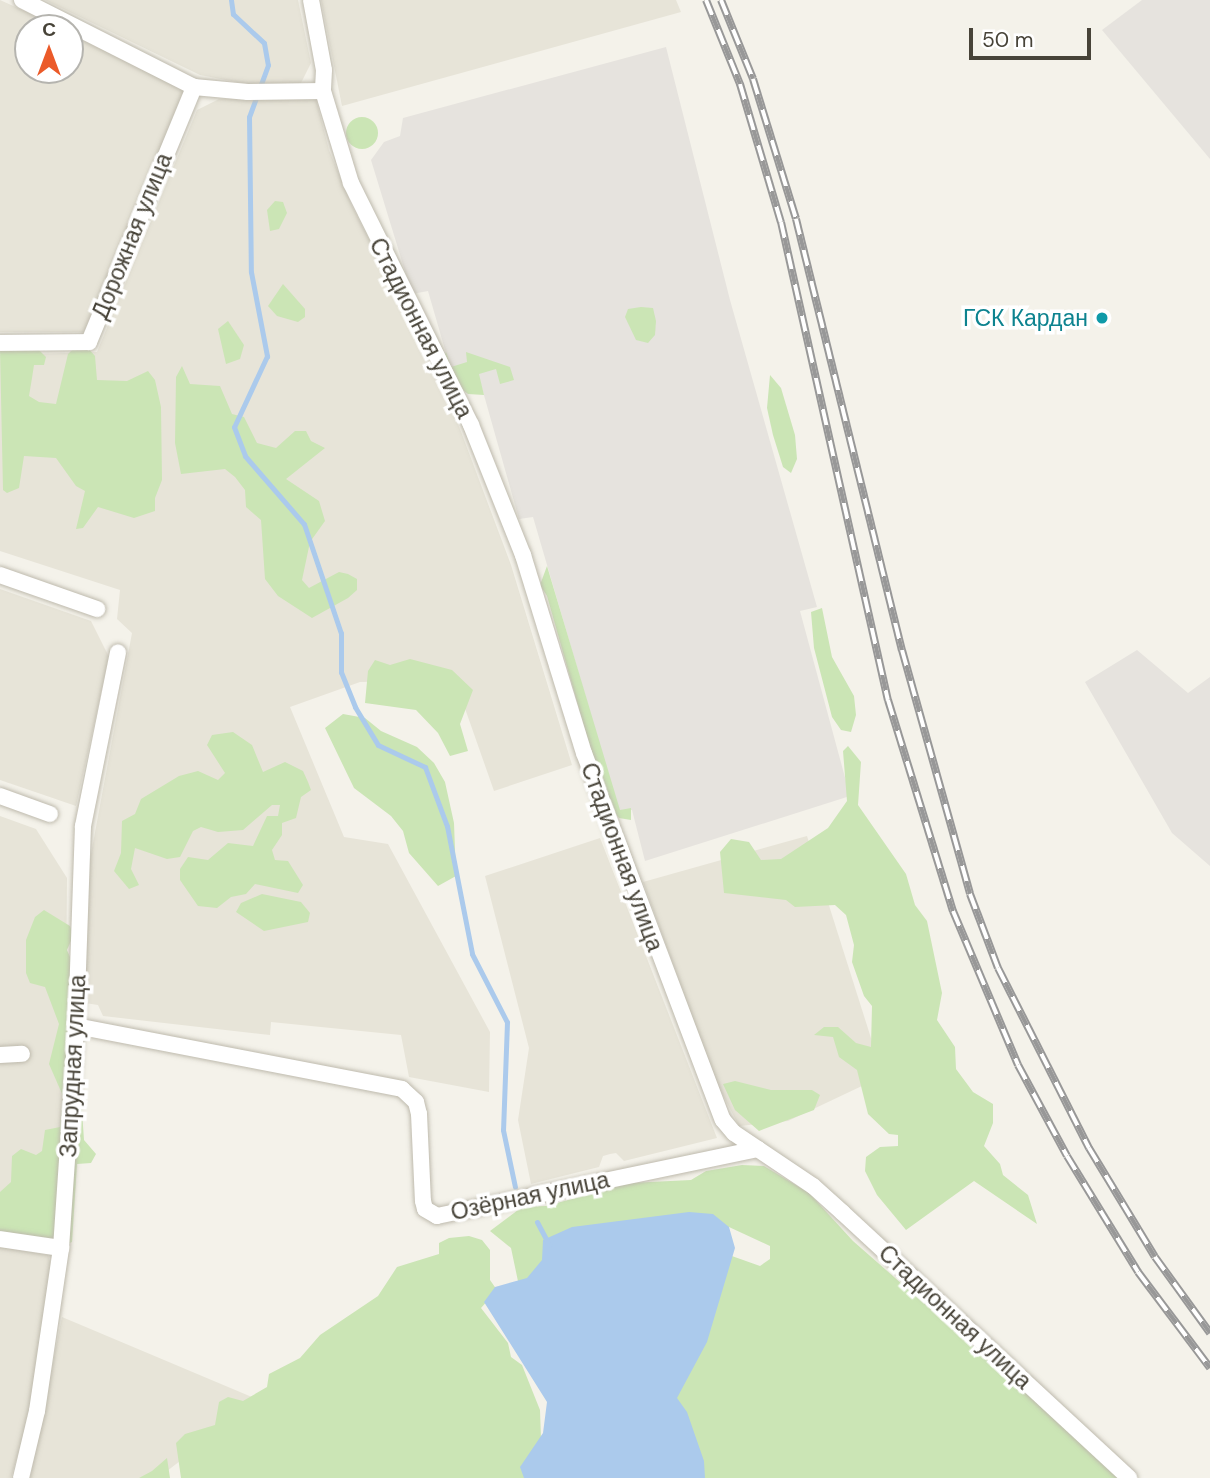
<!DOCTYPE html>
<meta charset="utf-8">
<style>
body{margin:0}
#map{position:relative;width:1210px;height:1478px;overflow:hidden;background:#f4f2ea;font-family:"DM Sans",sans-serif}
div>[style]{position:absolute}
[style*='--x']{left:calc(var(--x)*1px);top:calc(var(--y)*1px);width:calc(var(--w)*1px);rotate:calc(var(--a)*1deg)}
.residential>*{inset:0;background:#e7e4d8}
.industrial>*{inset:0;background:#e6e3de}
.green>*{inset:0;background:#cbe5b5}
.round{border-radius:50%}
.water>*{inset:0;background:#abcaec}
.stream>*{height:5px;margin:-2.5px;padding:0 2.5px;transform-origin:2.5px;border-radius:2.5px;background:#abcaec}
.roads{filter:drop-shadow(0 0 2px #bebaad) drop-shadow(0 0 2px #bebaad)}
.street>*{height:16px;margin:-8px;padding:0 8px;transform-origin:8px;border-radius:8px;background:#fff}
.rail>*{height:8px;margin-top:-4px;transform-origin:0;background:repeating-linear-gradient(90deg,#fff 0 16px,#989898 0 32px);box-sizing:border-box;border-block:2px solid #989898}
.dots>*{width:19px;height:19px;translate:-50% -50%;box-sizing:border-box;border:4px solid #fff;border-radius:50%}
span{translate:-50% -50%;white-space:nowrap;text-align:center;line-height:1.15;-webkit-text-stroke:7px #fff;paint-order:stroke}
.street-label{font-size:23px;color:#474338}
.culture-label{font-size:23px;color:#0d838f}
.right{translate:-100% -50%;text-align:right}
.north{position:absolute;left:14px;top:14px;width:70px;height:70px;box-sizing:border-box;background:#fff;border:2px solid #b5b4af;border-radius:50%;rotate:0deg;font-size:19px;font-weight:700;line-height:28px;text-align:center;color:#474338}
.north::after{content:'';display:block;margin:auto;width:24px;height:32px;background:#eb5a29;clip-path:polygon(50% 0,100% 100%,50% 72%,0 100%)}
.scale{position:absolute;left:969px;top:28px;width:122px;height:32px;box-sizing:border-box;border:4px solid #474338;border-top:0;padding-left:9px;font-size:21px;line-height:24px;white-space:nowrap;color:#474338;-webkit-text-stroke:5px #fff;paint-order:stroke}
</style>
<div id="map">
<div class="residential">
<div style="clip-path:polygon(0 0,62px 28px,28px 28px,28px 70px,70px 70px,70px 32px,188px 86px,84px 332px,0 332px)"></div>
<div style="clip-path:polygon(45px 0,298px 0,311px 63px,301px 83px,252px 85px,200px 75px)"></div>
<div style="clip-path:polygon(321px 0,676px 0,681px 12px,342px 106px)"></div>
<div style="clip-path:polygon(219px 99px,316px 99px,329px 150px,352px 206px,421px 340px,460px 429px,511px 565px,572px 765px,494px 791px,455px 680px,360px 682px,290px 707px,344px 837px,388px 844px,490px 1032px,489px 1092px,409px 1077px,401px 1035px,271px 1022px,270px 1035px,103px 1016px,98px 1005px,85px 1003px,86px 881px,132px 633px,117px 619px,120px 590px,0 551px,0 355px,97px 352px,197px 110px)"></div>
<div style="clip-path:polygon(0 589px,91px 621px,109px 657px,76px 806px,0 780px)"></div>
<div style="clip-path:polygon(0 816px,36px 829px,67px 878px,65px 1111px,55px 1237px,0 1229px)"></div>
<div style="clip-path:polygon(807px 836px,883px 1076px,788px 1121px,739px 1126px,716px 1082px,643px 882px)"></div>
<div style="clip-path:polygon(600px 838px,717px 1138px,624px 1161px,616px 1153px,610px 1154px,603px 1156px,599px 1167px,531px 1184px,518px 1120px,529px 1048px,485px 876px)"></div>
<div style="clip-path:polygon(0 1247px,48px 1255px,51px 1265px,28px 1419px,11px 1478px,0 1478px)"></div>
<div style="clip-path:polygon(62px 1317px,259px 1400px,158px 1478px,30px 1478px)"></div>
</div>
<div class="industrial">
<div style="clip-path:polygon(1142px 0,1210px 0,1210px 159px,1102px 30px)"></div>
<div style="clip-path:polygon(666px 47px,730px 300px,817px 607px,800px 611px,850px 796px,645px 861px,632px 810px,619px 811px,533px 517px,519px 519px,478px 374px,450px 367px,428px 291px,412px 294px,371px 160px,384px 142px,400px 136px,403px 118px)"></div>
<div style="clip-path:polygon(1137px 650px,1188px 693px,1210px 677px,1210px 866px,1172px 833px,1085px 682px)"></div>
</div>
<div class="green">
<div class="round" style="left:346px;top:117px;width:32px;height:32px"></div>
<div style="clip-path:polygon(275px 201px,283px 202px,287px 213px,279px 229px,270px 231px,267px 210px)"></div>
<div style="clip-path:polygon(283px 284px,305px 309px,305px 317px,298px 322px,277px 316px,268px 306px)"></div>
<div style="clip-path:polygon(641px 307px,653px 308px,656px 321px,655px 335px,648px 343px,636px 340px,625px 317px,628px 309px)"></div>
<div style="clip-path:polygon(228px 321px,244px 345px,240px 359px,226px 364px,218px 329px)"></div>
<div style="clip-path:polygon(35px 346px,46px 357px,44px 365px,34px 365px,32px 378px,29px 396px,39px 402px,56px 404px,68px 354px,74px 348px,87px 347px,95px 356px,97px 380px,127px 381px,148px 371px,155px 380px,161px 407px,162px 480px,155px 498px,155px 511px,134px 518px,98px 507px,83px 528px,76px 529px,85px 491px,76px 486px,56px 458px,24px 456px,19px 488px,7px 493px,3px 490px,0 349px)"></div>
<div style="clip-path:polygon(446px 352px,451px 367px,467px 362px,466px 352px,510px 367px,514px 380px,500px 384px,496px 369px,479px 374px,484px 395px,468px 394px,459px 387px,444px 356px)"></div>
<div style="clip-path:polygon(182px 366px,190px 384px,220px 386px,232px 414px,244px 417px,257px 443px,276px 448px,295px 431px,306px 431px,311px 441px,325px 448px,286px 479px,319px 501px,325px 521px,310px 542px,302px 580px,309px 588px,339px 572px,348px 574px,357px 579px,357px 590px,348px 598px,312px 618px,278px 596px,265px 579px,261px 520px,246px 507px,245px 490px,235px 477px,225px 469px,181px 474px,175px 443px,176px 377px)"></div>
<div style="clip-path:polygon(770px 375px,781px 388px,795px 435px,797px 459px,791px 473px,783px 467px,773px 435px,767px 408px)"></div>
<div style="clip-path:polygon(547px 566px,620px 810px,631px 808px,631px 820px,619px 818px,612px 810px,598px 776px,547px 596px,540px 585px)"></div>
<div style="clip-path:polygon(822px 608px,832px 657px,854px 696px,856px 715px,851px 732px,841px 730px,832px 717px,814px 648px,811px 612px)"></div>
<div style="clip-path:polygon(410px 659px,452px 670px,473px 690px,460px 724px,468px 751px,450px 756px,438px 733px,416px 710px,365px 703px,368px 671px,375px 660px,390px 665px)"></div>
<div style="clip-path:polygon(343px 714px,365px 718px,381px 731px,417px 747px,434px 763px,445px 782px,454px 823px,456px 876px,438px 886px,409px 853px,403px 831px,391px 816px,354px 788px,325px 728px)"></div>
<div style="clip-path:polygon(233px 732px,252px 745px,263px 772px,285px 762px,303px 771px,308px 782px,311px 790px,301px 797px,296px 818px,282px 823px,282px 835px,272px 850px,275px 860px,288px 861px,303px 885px,298px 893px,255px 884px,246px 894px,231px 897px,217px 908px,198px 906px,180px 880px,180px 869px,188px 857px,208px 860px,228px 843px,253px 846px,267px 816px,278px 816px,280px 805px,272px 805px,243px 830px,218px 832px,201px 827px,193px 831px,180px 857px,167px 859px,135px 848px,131px 869px,139px 885px,129px 889px,114px 871px,121px 853px,122px 821px,135px 814px,141px 799px,179px 776px,198px 771px,218px 780px,225px 773px,207px 745px,212px 735px)"></div>
<div style="clip-path:polygon(848px 746px,861px 762px,858px 805px,906px 874px,915px 905px,927px 921px,942px 993px,937px 1020px,955px 1047px,956px 1069px,973px 1092px,993px 1104px,993px 1123px,984px 1146px,1000px 1164px,1003px 1175px,1028px 1195px,1037px 1224px,974px 1181px,906px 1230px,877px 1195px,865px 1171px,866px 1157px,880px 1147px,898px 1146px,898px 1135px,889px 1134px,868px 1114px,857px 1070px,839px 1057px,833px 1037px,814px 1035px,824px 1027px,838px 1027px,856px 1043px,871px 1047px,872px 1006px,864px 996px,852px 962px,854px 945px,846px 915px,835px 905px,795px 907px,786px 900px,724px 893px,720px 852px,731px 839px,749px 842px,761px 860px,781px 859px,828px 828px,847px 801px,843px 751px)"></div>
<div style="clip-path:polygon(262px 894px,301px 902px,310px 913px,308px 922px,264px 931px,236px 912px,241px 903px)"></div>
<div style="clip-path:polygon(44px 910px,70px 926px,73px 936px,67px 950px,73px 964px,72px 1076px,81px 1097px,84px 1140px,96px 1154px,91px 1163px,77px 1164px,72px 1242px,61px 1247px,0 1233px,0 1192px,11px 1182px,12px 1156px,21px 1149px,36px 1155px,42px 1151px,45px 1130px,60px 1127px,63px 1096px,49px 1064px,59px 1024px,45px 987px,30px 983px,26px 973px,26px 940px,35px 917px)"></div>
<div style="clip-path:polygon(735px 1081px,771px 1090px,812px 1090px,820px 1095px,814px 1110px,759px 1131px,735px 1110px,723px 1084px)"></div>
<div style="clip-path:polygon(742px 1165px,764px 1166px,809px 1193px,853px 1241px,1123px 1478px,697px 1478px,669px 1417px,729px 1255px,760px 1266px,770px 1259px,770px 1246px,729px 1227px,702px 1225px,519px 1286px,511px 1248px,490px 1231px,522px 1207px,546px 1206px,630px 1183px,691px 1180px,706px 1171px)"></div>
<div style="clip-path:polygon(469px 1236px,482px 1240px,490px 1250px,490px 1280px,497px 1290px,481px 1308px,508px 1343px,511px 1357px,522px 1365px,540px 1410px,541px 1439px,533px 1478px,181px 1478px,176px 1443px,185px 1434px,215px 1425px,219px 1402px,228px 1397px,243px 1401px,267px 1387px,269px 1374px,300px 1358px,320px 1335px,378px 1296px,397px 1267px,439px 1254px,439px 1243px,449px 1238px)"></div>
<div style="clip-path:polygon(167px 1458px,170px 1478px,139px 1478px,152px 1471px)"></div>
</div>
<div class="water">
<div style="clip-path:polygon(689px 1212px,713px 1214px,729px 1227px,735px 1248px,707px 1342px,677px 1398px,687px 1412px,704px 1461px,705px 1478px,524px 1478px,520px 1467px,543px 1433px,547px 1402px,484px 1302px,495px 1287px,527px 1278px,542px 1260px,543px 1240px,572px 1227px)"></div>
</div>
<div class="stream">
<div style="--x:231;--y:0;--w:14;--a:82"></div>
<div style="--x:233;--y:14;--w:42;--a:43.1"></div>
<div style="--x:264;--y:43;--w:22;--a:80"></div>
<div style="--x:268;--y:65;--w:55;--a:110.1"></div>
<div style="--x:249;--y:117;--w:155;--a:89.3"></div>
<div style="--x:251;--y:272;--w:86;--a:79.2"></div>
<div style="--x:267;--y:356;--w:78;--a:114.9"></div>
<div style="--x:234;--y:427;--w:31;--a:69"></div>
<div style="--x:245;--y:456;--w:90;--a:49.1"></div>
<div style="--x:304;--y:524;--w:115;--a:71.3"></div>
<div style="--x:341;--y:633;--w:39;--a:90"></div>
<div style="--x:341;--y:672;--w:38;--a:68"></div>
<div style="--x:355;--y:707;--w:44;--a:58.8"></div>
<div style="--x:378;--y:745;--w:52;--a:25.1"></div>
<div style="--x:425;--y:767;--w:63;--a:69.6"></div>
<div style="--x:447;--y:826;--w:130;--a:78.9"></div>
<div style="--x:472;--y:954;--w:76;--a:62.8"></div>
<div style="--x:507;--y:1022;--w:108;--a:92.1"></div>
<div style="--x:503;--y:1130;--w:58;--a:78.1"></div>
<div style="--x:537;--y:1222;--w:26;--a:62"></div>
</div>
<div class="roads">
<div class="street">
<div style="--x:22;--y:0;--w:193;--a:26.8"></div>
<div style="--x:194;--y:87;--w:54;--a:5.3"></div>
<div style="--x:248;--y:92;--w:75;--a:-0.8"></div>
<div style="--x:311;--y:0;--w:71;--a:79.5"></div>
<div style="--x:324;--y:70;--w:21;--a:93"></div>
<div style="--x:323;--y:91;--w:96;--a:73.1"></div>
<div style="--x:351;--y:183;--w:270;--a:63.6"></div>
<div style="--x:471;--y:425;--w:140;--a:68.2"></div>
<div style="--x:523;--y:555;--w:207;--a:72.9"></div>
<div style="--x:584;--y:753;--w:392;--a:69.3"></div>
<div style="--x:723;--y:1120;--w:17;--a:50"></div>
<div style="--x:734;--y:1133;--w:95;--a:33.9"></div>
<div style="--x:813;--y:1186;--w:40;--a:42"></div>
<div style="--x:843;--y:1213;--w:390;--a:42.8"></div>
<div style="--x:0;--y:343;--w:89;--a:-0.6"></div>
<div style="--x:89;--y:342;--w:276;--a:-67.6"></div>
<div style="--x:0;--y:575;--w:103;--a:19.3"></div>
<div style="--x:0;--y:796;--w:53;--a:19.8"></div>
<div style="--x:76;--y:1026;--w:332;--a:10.9"></div>
<div style="--x:402;--y:1089;--w:19;--a:43"></div>
<div style="--x:416;--y:1102;--w:12;--a:76"></div>
<div style="--x:419;--y:1114;--w:87;--a:87.4"></div>
<div style="--x:423;--y:1201;--w:8;--a:76"></div>
<div style="--x:425;--y:1209;--w:14;--a:30"></div>
<div style="--x:437;--y:1216;--w:328;--a:-11.8"></div>
<div style="--x:0;--y:1055;--w:22;--a:-3"></div>
<div style="--x:0;--y:1239;--w:62;--a:8.4"></div>
<div style="--x:21;--y:1478;--w:69;--a:-76.6"></div>
<div style="--x:37;--y:1411;--w:165;--a:-81.6"></div>
<div style="--x:61;--y:1248;--w:223;--a:-86.1"></div>
<div style="--x:76;--y:1026;--w:200;--a:-88"></div>
<div style="--x:83;--y:826;--w:177;--a:-78.6"></div>
</div>
</div>
<div class="rail">
<div style="--x:706;--y:0;--w:91;--a:68"></div>
<div style="--x:740;--y:84;--w:144;--a:73.5"></div>
<div style="--x:781;--y:222;--w:490;--a:77.4"></div>
<div style="--x:888;--y:700;--w:221;--a:72.9"></div>
<div style="--x:953;--y:911;--w:167;--a:67.1"></div>
<div style="--x:1018;--y:1065;--w:103;--a:61.7"></div>
<div style="--x:1067;--y:1156;--w:136;--a:58.5"></div>
<div style="--x:1138;--y:1272;--w:120;--a:53.1"></div>
<div style="--x:721;--y:0;--w:85;--a:67.9"></div>
<div style="--x:753;--y:79;--w:146;--a:72.9"></div>
<div style="--x:796;--y:219;--w:444;--a:76.2"></div>
<div style="--x:902;--y:650;--w:253;--a:74.4"></div>
<div style="--x:970;--y:894;--w:79;--a:69.3"></div>
<div style="--x:998;--y:968;--w:202;--a:63.2"></div>
<div style="--x:1089;--y:1148;--w:127;--a:58.8"></div>
<div style="--x:1155;--y:1257;--w:94;--a:54.1"></div>
</div>
<div class="dots">
<div style="left:1102px;top:318px;background:#0f9aa8"></div>
</div>
<div class="street-label">
<span style="left:132px;top:236px;rotate:-68deg">Дорожная улица</span>
<span style="left:421px;top:328px;rotate:63deg">Стадионная улица</span>
<span style="left:622px;top:857px;rotate:70deg">Стадионная улица</span>
<span style="left:73px;top:1066px;rotate:-87deg">Запрудная улица</span>
<span style="left:530px;top:1196px;rotate:-12deg">Озёрная улица</span>
<span style="left:955px;top:1317px;rotate:43deg">Стадионная улица</span>
</div>
<div class="culture-label">
<span class="right" style="left:1088px;top:318px">ГСК Кардан</span>
</div>
<div class="north">С</div>
<div class="scale">50 m</div>
</div>
